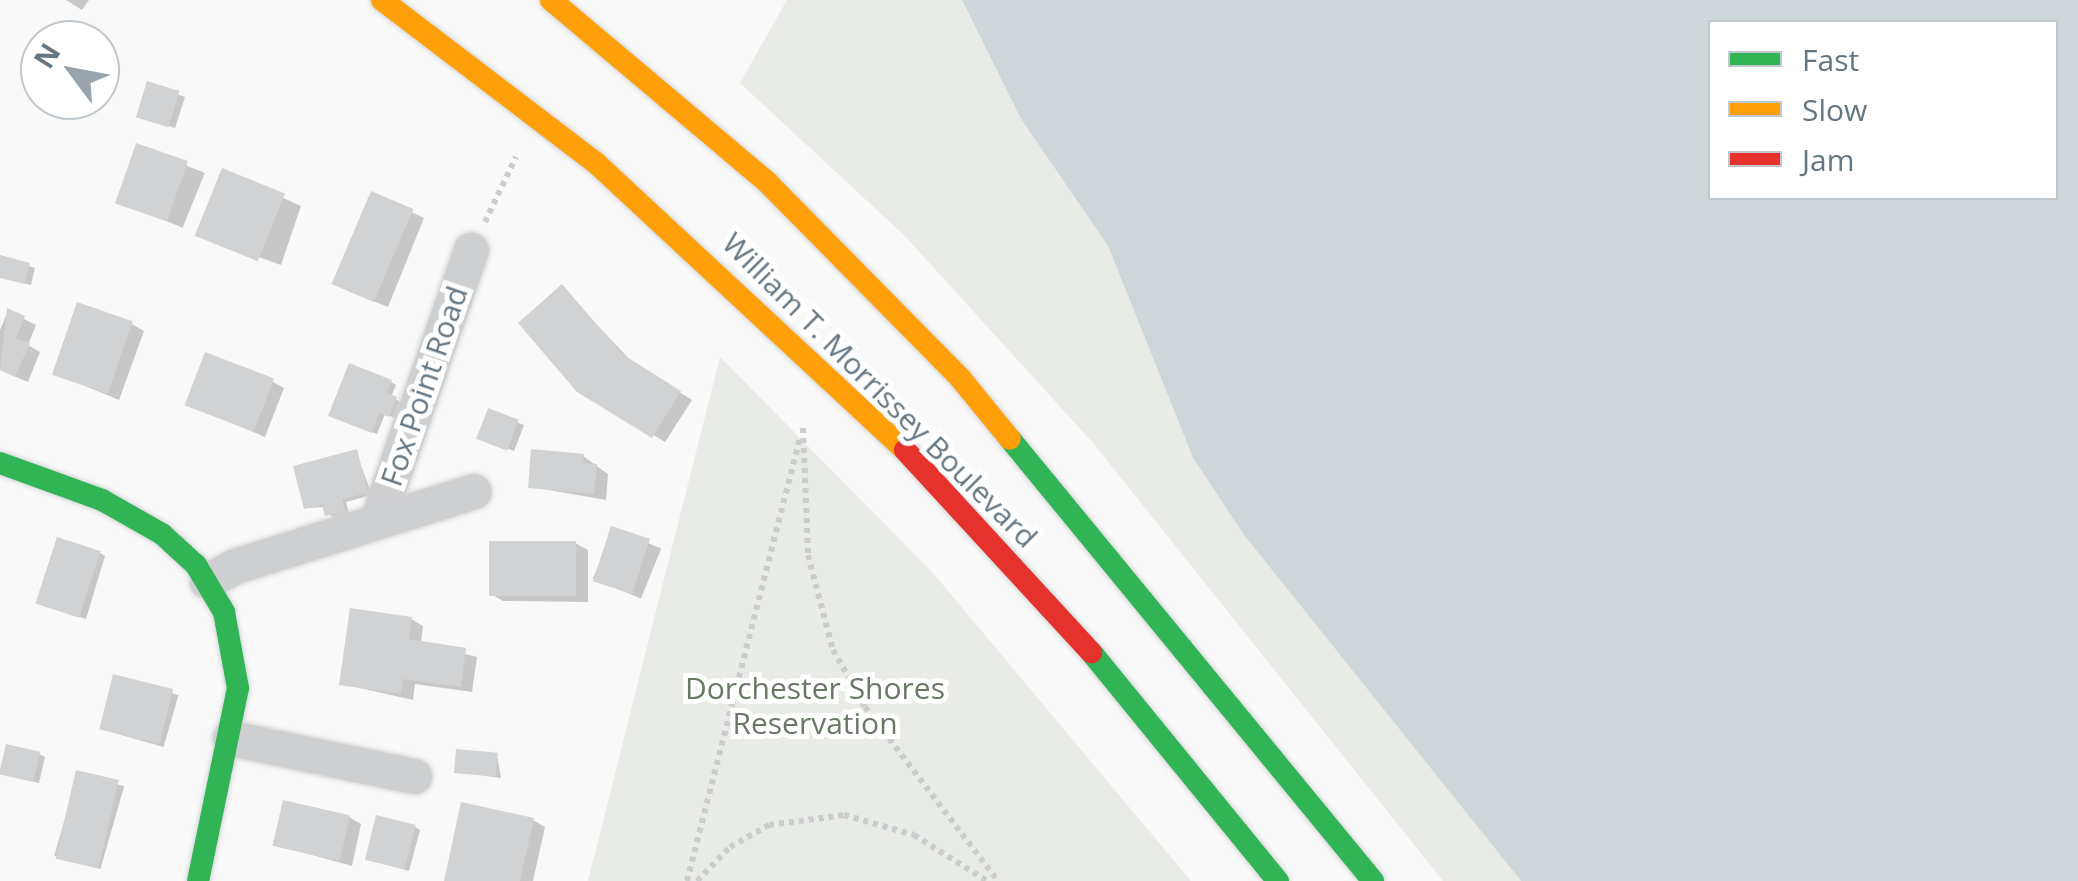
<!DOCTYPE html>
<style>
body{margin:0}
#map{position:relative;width:2078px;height:881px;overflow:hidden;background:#f9f9f9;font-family:"Open Sans",sans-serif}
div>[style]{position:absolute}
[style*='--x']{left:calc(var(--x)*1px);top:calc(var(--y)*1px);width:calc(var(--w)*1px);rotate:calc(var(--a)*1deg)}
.green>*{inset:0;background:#e8ebe6}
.water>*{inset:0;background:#ced6d9}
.shadow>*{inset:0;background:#0003;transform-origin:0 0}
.building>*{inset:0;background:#d0d2d3;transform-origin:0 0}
.path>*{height:6px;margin-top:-3px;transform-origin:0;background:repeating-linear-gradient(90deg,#cbcccd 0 5px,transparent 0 10px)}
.roads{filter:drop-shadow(0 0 2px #d5d6d7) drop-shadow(0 0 2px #d5d6d7)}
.street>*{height:35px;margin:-17.5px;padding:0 17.5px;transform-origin:17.5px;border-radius:17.5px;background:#cecfd0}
.fast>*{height:22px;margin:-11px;padding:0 11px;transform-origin:11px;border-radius:11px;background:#30b455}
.slow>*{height:22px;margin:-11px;padding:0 11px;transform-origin:11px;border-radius:11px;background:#ff9f0a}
.jam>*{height:22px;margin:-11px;padding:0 11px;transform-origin:11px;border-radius:11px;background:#e5322d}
span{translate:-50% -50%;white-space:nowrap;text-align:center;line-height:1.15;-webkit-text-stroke:10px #fff;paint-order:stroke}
.street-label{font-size:30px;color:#657683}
.park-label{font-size:30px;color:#687a64}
.legend{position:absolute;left:1708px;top:20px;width:350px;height:180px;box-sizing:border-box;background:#fff;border:2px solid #c1c8cd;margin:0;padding:12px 18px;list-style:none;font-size:30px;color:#657683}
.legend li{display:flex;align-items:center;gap:20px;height:50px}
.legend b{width:50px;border:2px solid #c1c8cd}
.north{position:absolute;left:20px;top:20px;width:100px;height:100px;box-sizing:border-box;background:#fff;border:2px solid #c1c8cd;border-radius:50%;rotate:302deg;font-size:28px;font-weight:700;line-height:40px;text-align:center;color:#657683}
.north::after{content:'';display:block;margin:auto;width:35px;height:45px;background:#99a4ac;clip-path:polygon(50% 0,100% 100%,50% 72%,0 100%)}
</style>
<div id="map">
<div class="green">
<div style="clip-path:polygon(787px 0,962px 0,1021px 119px,1108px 246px,1193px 458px,1244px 535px,1521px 881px,1443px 881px,1094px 444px,904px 235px,740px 83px)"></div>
<div style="clip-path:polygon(720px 357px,933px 573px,1191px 881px,588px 881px)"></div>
</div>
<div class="water">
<div style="clip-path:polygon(evenodd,962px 0,2078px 0,2078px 881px,1521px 881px,1244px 535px,1193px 458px,1108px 246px,1021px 119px,962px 0,1710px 22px,2056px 22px,2056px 198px,1710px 198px,1710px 22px)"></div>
</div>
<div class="shadow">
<div style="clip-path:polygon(66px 0,89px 0,82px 10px)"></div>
<div style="clip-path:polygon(149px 84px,185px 97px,175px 128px,144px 118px)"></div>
<div style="left:138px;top:146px;width:72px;height:59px;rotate:22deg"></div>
<div style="clip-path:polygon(224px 171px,301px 206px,281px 265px,203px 237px)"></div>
<div style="clip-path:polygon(373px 194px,424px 218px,388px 307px,348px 291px)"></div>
<div style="clip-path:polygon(0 257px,35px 268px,31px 285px,0 277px)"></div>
<div style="clip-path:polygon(562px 288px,634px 364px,692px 400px,665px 442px,579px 390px)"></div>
<div style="clip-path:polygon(8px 311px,36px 325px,28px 345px,40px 352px,28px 382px,0 370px,0 330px)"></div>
<div style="clip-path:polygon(132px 324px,144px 331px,119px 400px,54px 373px)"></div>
<div style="clip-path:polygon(273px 382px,284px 388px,265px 437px,187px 404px)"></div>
<div style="clip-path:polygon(391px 382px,396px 385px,391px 397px,401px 402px,395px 418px,385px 414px,377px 434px,336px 418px)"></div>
<div style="clip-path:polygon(490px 412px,524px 425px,514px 451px,485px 441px)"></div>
<div style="clip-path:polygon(356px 452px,372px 495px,346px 502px,349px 513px,333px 518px,325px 507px,306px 508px)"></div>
<div style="clip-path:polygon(583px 456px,608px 474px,606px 500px,531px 487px)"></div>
<div style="left:613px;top:529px;width:52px;height:54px;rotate:22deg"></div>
<div style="clip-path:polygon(575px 543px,588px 550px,588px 602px,503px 601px,491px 594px)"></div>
<div style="clip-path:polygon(100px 553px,105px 556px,86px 619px,45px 606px)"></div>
<div style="clip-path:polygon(411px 619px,423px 626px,421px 643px,477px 657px,472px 692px,415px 684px,413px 700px,342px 684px)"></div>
<div style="left:115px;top:677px;width:66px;height:54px;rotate:16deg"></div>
<div style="clip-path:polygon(39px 754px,45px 757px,39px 783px,7px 775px)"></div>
<div style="clip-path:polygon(497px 755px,501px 778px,457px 772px)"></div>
<div style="left:78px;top:773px;width:48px;height:86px;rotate:16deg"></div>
<div style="clip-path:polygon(349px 817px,361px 824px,352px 866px,276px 845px)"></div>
<div style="clip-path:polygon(533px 820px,545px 827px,533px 881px,447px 881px)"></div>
<div style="clip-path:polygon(415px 827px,420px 830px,409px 871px,373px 861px)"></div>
</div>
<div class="building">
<div style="left:147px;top:81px;width:34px;height:38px;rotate:17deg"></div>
<div style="left:136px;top:143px;width:55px;height:64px;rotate:19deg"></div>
<div style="left:222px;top:168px;width:68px;height:73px;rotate:22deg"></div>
<div style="left:371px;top:191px;width:46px;height:101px;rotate:23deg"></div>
<div style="clip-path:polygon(0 255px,30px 263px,25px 284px,0 278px)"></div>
<div style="clip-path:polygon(562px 284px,622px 354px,681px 391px,652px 438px,577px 392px,518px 323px)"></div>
<div style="left:77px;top:302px;width:59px;height:77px;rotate:19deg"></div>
<div style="clip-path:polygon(7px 308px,25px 316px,16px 338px,30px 343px,15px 377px,0 370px)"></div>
<div style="left:205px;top:352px;width:74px;height:57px;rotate:21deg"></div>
<div style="clip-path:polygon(349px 363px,392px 380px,387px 393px,397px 397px,389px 417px,379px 413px,372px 433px,328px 416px)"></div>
<div style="left:488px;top:408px;width:33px;height:33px;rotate:21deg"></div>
<div style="clip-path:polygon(357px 449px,368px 493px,342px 499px,345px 511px,325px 516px,322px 505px,304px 509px,293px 466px)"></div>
<div style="clip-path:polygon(531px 449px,584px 454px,583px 463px,597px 464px,594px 494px,528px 488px)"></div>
<div style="left:611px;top:526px;width:41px;height:58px;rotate:18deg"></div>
<div style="left:57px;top:537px;width:46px;height:70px;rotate:18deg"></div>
<div style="left:489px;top:541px;width:87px;height:55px"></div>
<div style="clip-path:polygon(350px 608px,412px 617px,409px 639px,466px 648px,461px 687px,403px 679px,401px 694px,339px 685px)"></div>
<div style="left:113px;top:674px;width:62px;height:57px;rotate:14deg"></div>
<div style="left:6px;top:744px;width:35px;height:31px;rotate:13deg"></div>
<div style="left:456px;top:749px;width:42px;height:24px;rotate:5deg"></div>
<div style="left:76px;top:770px;width:44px;height:91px;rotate:13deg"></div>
<div style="left:283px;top:800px;width:69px;height:47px;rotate:13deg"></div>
<div style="clip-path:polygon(461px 802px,534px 818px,520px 881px,444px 881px)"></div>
<div style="left:376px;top:815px;width:41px;height:46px;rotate:14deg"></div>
</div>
<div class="path">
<div style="--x:485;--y:222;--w:72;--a:-64.5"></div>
<div style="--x:803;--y:428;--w:127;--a:87.7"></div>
<div style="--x:808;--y:555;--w:98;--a:75.3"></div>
<div style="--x:833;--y:650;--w:65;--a:60.7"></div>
<div style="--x:865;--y:707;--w:219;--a:52.6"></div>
<div style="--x:687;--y:881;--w:457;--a:-75.7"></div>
<div style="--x:697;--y:881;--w:47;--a:-45.9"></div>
<div style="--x:730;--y:847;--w:45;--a:-29.4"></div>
<div style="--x:769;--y:825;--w:76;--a:-7.6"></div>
<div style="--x:844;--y:815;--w:73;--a:15.9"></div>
<div style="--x:914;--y:835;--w:86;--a:32.2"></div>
</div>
<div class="roads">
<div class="street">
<div style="--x:377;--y:521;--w:287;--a:-70.9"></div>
<div style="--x:207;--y:581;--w:32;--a:-28"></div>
<div style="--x:235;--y:566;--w:250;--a:-17.4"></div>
<div style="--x:230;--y:738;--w:188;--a:11.7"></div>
</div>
<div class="fast">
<div style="--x:1010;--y:439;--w:572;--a:50.6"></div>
<div style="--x:0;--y:463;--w:109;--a:19.9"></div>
<div style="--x:102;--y:500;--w:69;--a:29.5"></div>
<div style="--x:162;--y:534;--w:46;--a:42.4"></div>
<div style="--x:196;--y:565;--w:55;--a:59.2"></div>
<div style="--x:224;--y:612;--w:77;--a:79.6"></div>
<div style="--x:238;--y:688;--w:197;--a:101.7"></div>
<div style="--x:1091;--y:652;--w:296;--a:50.8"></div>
</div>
<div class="slow">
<div style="--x:382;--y:0;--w:269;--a:37.3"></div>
<div style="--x:596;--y:163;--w:422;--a:42.9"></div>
<div style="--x:551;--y:0;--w:282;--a:40.1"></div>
<div style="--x:767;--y:182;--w:276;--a:45.4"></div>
<div style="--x:961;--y:379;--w:77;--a:50.8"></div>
</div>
<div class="jam">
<div style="--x:905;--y:450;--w:275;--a:47.4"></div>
</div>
</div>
<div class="street-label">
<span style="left:424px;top:386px;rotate:-71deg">Fox Point Road</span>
<span style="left:880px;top:390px;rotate:45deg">William T. Morrissey Boulevard</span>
</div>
<div class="park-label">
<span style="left:815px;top:705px">Dorchester Shores<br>Reservation</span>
</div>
<ul class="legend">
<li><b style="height:12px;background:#30b455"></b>Fast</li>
<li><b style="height:12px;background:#ff9f0a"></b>Slow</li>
<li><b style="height:12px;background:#e5322d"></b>Jam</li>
</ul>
<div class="north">N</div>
</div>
